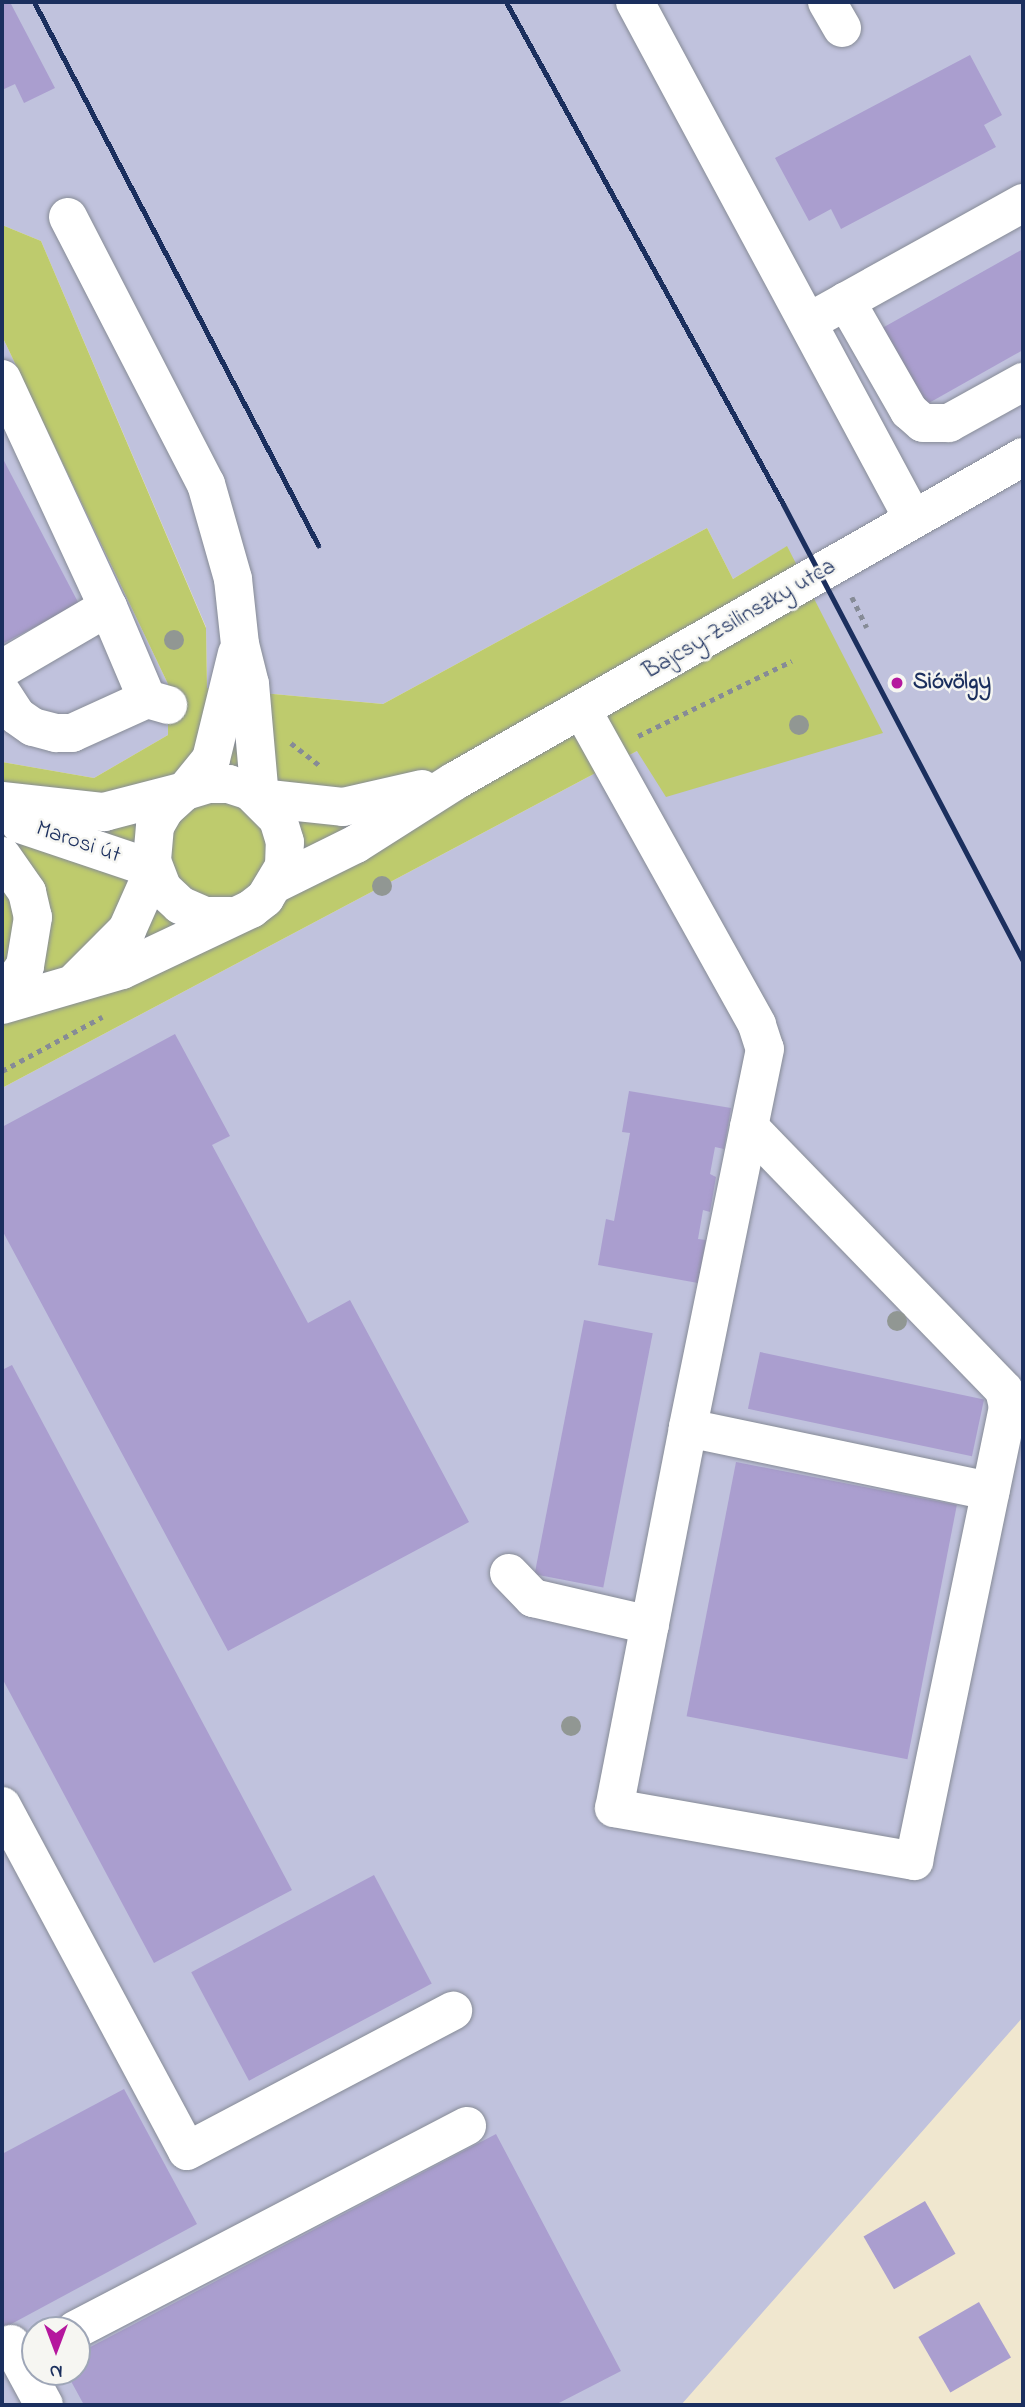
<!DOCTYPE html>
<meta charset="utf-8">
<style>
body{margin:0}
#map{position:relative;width:1025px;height:2407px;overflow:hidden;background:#f0e7cf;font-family:"Indie Flower",sans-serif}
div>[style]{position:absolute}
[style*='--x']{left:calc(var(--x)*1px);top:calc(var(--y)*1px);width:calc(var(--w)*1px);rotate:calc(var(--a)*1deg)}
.industrial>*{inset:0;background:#c0c2dd}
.green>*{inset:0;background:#becb6d}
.building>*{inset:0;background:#aa9ecf;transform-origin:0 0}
.path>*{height:4.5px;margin-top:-2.25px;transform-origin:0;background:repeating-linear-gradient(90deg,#868b96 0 5px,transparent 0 10px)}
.roads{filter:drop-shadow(0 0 2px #868b96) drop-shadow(0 0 2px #868b96)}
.minor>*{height:38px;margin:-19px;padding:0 19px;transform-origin:19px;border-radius:19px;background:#fff}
.rail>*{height:5px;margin:-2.5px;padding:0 2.5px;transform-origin:2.5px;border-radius:2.5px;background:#1b2f5e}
.trees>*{width:20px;height:20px;margin:-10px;border-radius:50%;background:#919793}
.dots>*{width:19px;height:19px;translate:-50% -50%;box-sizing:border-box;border:4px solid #f6f6f2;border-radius:50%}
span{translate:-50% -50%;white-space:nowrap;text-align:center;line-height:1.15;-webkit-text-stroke:5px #f6f6f2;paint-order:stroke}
.street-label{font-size:23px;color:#1b2f5e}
.poi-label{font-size:23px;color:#1b2f5e;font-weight:700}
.left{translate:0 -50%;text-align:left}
.frame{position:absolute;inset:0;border:4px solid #1b2f5e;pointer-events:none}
.north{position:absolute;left:21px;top:2316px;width:70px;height:70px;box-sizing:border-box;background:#f6f6f2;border:2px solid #9ea6b7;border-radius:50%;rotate:180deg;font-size:19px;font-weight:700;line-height:28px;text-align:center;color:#1b2f5e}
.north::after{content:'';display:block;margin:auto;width:24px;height:32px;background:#b5179e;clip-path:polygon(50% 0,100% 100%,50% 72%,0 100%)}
</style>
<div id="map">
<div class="industrial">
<div style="clip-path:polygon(evenodd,2px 2px,1023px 2px,1023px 2017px,681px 2405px,2px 2405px,2px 1088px,637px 751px,786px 547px,733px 579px,707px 528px,383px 704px,207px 688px,206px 627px,41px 241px,2px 225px,2px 2px,35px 2330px,77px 2330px,77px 2372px,35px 2372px,35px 2330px)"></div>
<div style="clip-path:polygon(2px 336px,168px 684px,168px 735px,94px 778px,2px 762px)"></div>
</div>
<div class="green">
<div style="clip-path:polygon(2px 225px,41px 241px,206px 628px,207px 688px,383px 704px,707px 528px,733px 579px,787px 546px,883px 733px,666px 797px,637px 751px,2px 1088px,2px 762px,94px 778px,168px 735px,168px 684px,2px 336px)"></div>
</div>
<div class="building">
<div style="clip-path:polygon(2px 2px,10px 2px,55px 88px,24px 103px,15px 84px,2px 90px)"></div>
<div style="clip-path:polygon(970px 55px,1002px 115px,984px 125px,996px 147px,841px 229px,831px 209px,809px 221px,775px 158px)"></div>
<div style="clip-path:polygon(1023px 249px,1023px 350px,920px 408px,877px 331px)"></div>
<div style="clip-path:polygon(2px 457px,79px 604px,2px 644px)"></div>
<div style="clip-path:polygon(175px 1034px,230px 1136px,212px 1145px,308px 1323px,350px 1300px,469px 1522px,228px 1651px,2px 1230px,2px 1127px)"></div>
<div style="clip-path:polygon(629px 1091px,731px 1108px,724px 1149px,715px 1147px,710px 1174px,716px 1177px,710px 1212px,703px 1210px,698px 1239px,706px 1240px,698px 1283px,598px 1265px,606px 1219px,614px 1221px,630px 1133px,622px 1132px)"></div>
<div style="left:584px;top:1320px;width:70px;height:259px;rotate:11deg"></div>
<div style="left:760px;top:1352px;width:229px;height:58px;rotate:12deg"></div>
<div style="clip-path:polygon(12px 1365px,292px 1890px,154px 1963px,2px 1678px,2px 1370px)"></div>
<div style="left:736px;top:1462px;width:225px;height:259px;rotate:11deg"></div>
<div style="left:374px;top:1875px;width:123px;height:207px;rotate:62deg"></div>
<div style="clip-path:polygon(124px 2089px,197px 2224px,2px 2329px,2px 2154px)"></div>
<div style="clip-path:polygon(496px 2134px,621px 2371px,555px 2405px,84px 2405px,66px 2372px,77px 2372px,77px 2354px)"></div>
<div style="left:925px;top:2201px;width:61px;height:71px;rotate:60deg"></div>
<div style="left:979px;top:2302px;width:64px;height:70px;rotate:60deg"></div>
</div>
<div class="path">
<div style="--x:852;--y:597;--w:34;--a:64"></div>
<div style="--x:638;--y:736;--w:171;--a:-26"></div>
<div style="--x:291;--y:743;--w:39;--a:38"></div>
<div style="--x:2;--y:1071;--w:114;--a:-28.4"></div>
</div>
<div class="roads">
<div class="minor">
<div style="--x:635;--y:2;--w:587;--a:61.73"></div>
<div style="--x:827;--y:2;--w:30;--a:60"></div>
<div style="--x:68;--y:217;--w:301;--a:62.7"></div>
<div style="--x:206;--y:484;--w:99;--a:74.1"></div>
<div style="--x:233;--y:579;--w:65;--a:83.9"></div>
<div style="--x:240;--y:644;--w:41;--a:76"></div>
<div style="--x:250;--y:684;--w:114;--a:85"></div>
<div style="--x:846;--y:301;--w:127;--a:60.2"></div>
<div style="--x:909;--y:411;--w:18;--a:41"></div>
<div style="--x:923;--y:423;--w:26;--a:0"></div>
<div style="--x:949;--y:423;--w:85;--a:-29"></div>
<div style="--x:823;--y:314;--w:229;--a:-29"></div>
<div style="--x:2;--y:379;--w:251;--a:65.1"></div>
<div style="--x:108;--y:607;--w:123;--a:149.7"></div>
<div style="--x:108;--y:607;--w:100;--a:67"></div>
<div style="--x:2;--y:693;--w:27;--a:57"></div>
<div style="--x:17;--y:716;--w:19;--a:35"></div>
<div style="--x:33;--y:727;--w:24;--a:15"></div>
<div style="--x:56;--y:733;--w:16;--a:0"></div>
<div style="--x:72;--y:733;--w:82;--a:-24.4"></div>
<div style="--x:147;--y:699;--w:22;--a:16"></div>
<div style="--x:582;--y:710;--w:360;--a:60.9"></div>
<div style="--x:757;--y:1025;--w:25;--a:72"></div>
<div style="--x:765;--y:1049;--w:80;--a:101.6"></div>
<div style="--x:749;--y:1127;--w:307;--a:101.5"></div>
<div style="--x:688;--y:1428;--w:387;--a:101"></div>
<div style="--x:614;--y:1808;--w:305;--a:10"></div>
<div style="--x:914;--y:1861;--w:464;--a:-78.3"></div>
<div style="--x:1008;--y:1407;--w:17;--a:-103"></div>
<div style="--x:1004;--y:1390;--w:366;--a:-134.1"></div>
<div style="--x:260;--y:798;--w:83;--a:6.2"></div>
<div style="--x:343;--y:807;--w:81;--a:-12.8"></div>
<div style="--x:2;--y:801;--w:103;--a:6.2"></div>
<div style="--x:104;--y:812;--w:84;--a:-14.5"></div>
<div style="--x:185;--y:791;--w:41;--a:-50.9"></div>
<div style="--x:211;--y:759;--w:109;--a:-76.2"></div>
<div style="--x:20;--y:824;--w:141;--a:18.6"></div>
<div style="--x:2;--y:856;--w:44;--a:55.2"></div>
<div style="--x:27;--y:892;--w:26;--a:77"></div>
<div style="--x:33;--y:917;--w:50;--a:99.3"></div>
<div style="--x:25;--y:966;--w:39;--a:126"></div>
<div style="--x:277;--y:883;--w:88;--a:-26.3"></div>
<div style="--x:356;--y:844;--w:117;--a:-32.5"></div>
<div style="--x:455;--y:781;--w:654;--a:-29.7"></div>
<div style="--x:77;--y:980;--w:71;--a:-45"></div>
<div style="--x:127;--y:930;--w:67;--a:-66.1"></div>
<div style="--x:2;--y:1005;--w:125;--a:-16.3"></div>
<div style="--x:122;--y:970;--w:143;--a:-25.3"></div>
<div style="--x:251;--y:909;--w:18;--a:-38"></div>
<div style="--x:265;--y:898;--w:37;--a:-59"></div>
<div style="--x:284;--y:866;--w:24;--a:-88"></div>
<div style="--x:285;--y:842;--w:24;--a:-107"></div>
<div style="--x:278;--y:819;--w:40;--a:-135"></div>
<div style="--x:250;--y:791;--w:22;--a:-162"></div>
<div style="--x:229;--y:784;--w:21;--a:180"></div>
<div style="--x:208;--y:784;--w:24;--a:163"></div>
<div style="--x:185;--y:791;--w:27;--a:138"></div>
<div style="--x:165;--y:809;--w:20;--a:120"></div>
<div style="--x:155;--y:826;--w:35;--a:95"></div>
<div style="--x:152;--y:861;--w:30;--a:69"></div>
<div style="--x:163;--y:889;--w:23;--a:43"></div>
<div style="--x:180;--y:905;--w:27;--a:24"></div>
<div style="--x:205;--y:916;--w:25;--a:0"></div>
<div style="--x:688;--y:1428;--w:309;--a:11.8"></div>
<div style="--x:509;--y:1573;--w:35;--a:46"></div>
<div style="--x:533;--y:1598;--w:120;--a:13"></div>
<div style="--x:2;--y:1806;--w:391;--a:61.8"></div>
<div style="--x:187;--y:2151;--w:301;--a:-27.8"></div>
<div style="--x:75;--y:2330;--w:442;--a:-27.5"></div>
<div style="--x:11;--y:2344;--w:69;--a:61.6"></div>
</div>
</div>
<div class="rail">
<div style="--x:34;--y:2;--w:613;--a:62.39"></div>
<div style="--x:506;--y:2;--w:573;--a:61.11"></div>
<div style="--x:783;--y:504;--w:516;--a:62.29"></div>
</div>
<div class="trees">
<div style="left:174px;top:640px"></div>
<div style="left:799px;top:725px"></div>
<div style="left:382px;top:886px"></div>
<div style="left:897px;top:1321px"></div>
<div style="left:571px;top:1726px"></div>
</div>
<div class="dots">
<div style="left:897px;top:683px;background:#b5179e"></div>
</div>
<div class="street-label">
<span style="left:740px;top:620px;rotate:-30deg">Bajcsy-Zsilinszky utca</span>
<span style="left:78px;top:843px;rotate:19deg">Marosi út</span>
</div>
<div class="poi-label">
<span class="left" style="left:913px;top:683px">Sióvölgy</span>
</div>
<div class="frame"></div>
<div class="north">N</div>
</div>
